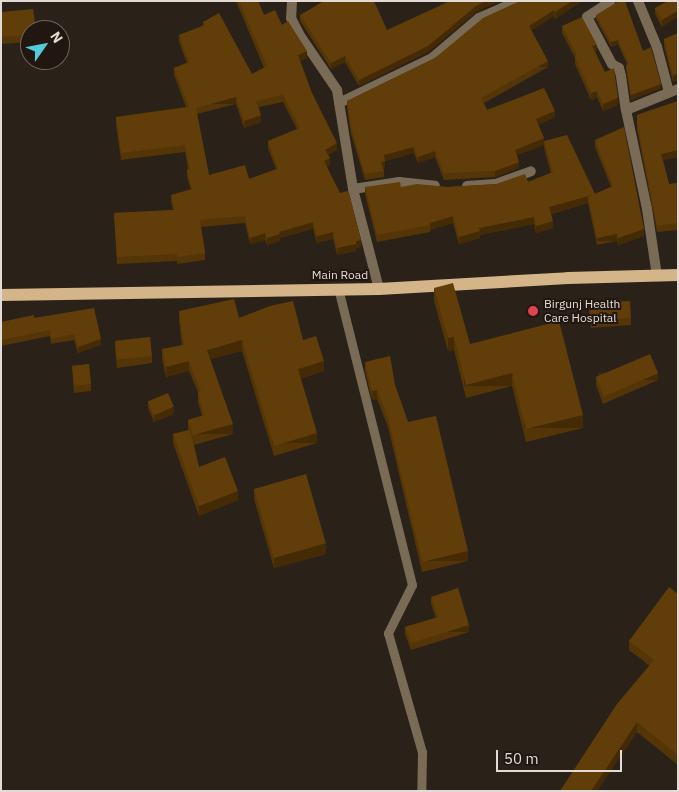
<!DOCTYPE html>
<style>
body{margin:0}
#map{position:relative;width:679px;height:792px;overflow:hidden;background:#2a2119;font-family:"IBM Plex Sans",sans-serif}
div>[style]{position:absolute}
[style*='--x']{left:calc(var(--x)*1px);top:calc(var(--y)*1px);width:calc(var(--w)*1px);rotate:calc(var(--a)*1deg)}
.lane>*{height:9px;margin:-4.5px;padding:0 4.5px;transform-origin:4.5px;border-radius:4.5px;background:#7a6b57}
.street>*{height:10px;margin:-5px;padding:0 5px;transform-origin:5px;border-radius:5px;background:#7a6b57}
.primary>*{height:12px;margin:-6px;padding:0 6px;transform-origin:6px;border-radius:6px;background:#d4b489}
.wall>*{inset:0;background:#533508}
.shaded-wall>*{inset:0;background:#442b06;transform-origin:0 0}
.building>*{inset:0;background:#613e09;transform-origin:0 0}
.dots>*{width:14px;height:14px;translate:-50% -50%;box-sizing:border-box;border:2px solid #211710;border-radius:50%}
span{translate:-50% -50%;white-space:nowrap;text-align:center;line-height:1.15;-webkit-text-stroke:4px #211710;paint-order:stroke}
.street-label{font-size:12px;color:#e2dbd6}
.poi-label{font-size:12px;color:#e2dbd6}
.left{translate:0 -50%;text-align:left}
.frame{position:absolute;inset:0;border:2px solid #e2dbd6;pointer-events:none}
.north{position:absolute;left:20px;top:20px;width:50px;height:50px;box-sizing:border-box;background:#211710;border:1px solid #6e655f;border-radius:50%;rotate:57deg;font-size:14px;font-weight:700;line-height:20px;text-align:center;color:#e2dbd6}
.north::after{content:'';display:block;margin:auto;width:18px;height:22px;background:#52cbda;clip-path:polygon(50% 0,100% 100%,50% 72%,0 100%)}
.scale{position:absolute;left:496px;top:750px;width:126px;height:22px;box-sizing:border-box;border:2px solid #e2dbd6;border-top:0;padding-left:6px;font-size:15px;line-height:18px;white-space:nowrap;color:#e2dbd6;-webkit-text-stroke:4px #211710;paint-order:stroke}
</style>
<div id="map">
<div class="lane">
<div style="--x:338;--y:288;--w:306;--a:76"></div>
<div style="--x:412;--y:585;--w:54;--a:116.6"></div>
<div style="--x:388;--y:633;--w:124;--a:74.1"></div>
<div style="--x:422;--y:752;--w:39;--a:91"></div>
</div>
<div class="street">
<div style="--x:292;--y:1;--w:17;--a:93"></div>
<div style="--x:291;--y:18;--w:18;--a:63"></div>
<div style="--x:299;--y:34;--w:68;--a:55.8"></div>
<div style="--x:337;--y:90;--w:100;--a:80.8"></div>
<div style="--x:353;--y:189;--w:103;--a:75.4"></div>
<div style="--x:638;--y:1;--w:50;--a:67.6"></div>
<div style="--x:657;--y:47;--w:47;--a:75.1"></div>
<div style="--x:610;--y:2;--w:27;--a:147"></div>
<div style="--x:587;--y:17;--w:53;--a:62"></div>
<div style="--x:612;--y:64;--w:8;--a:30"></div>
<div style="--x:619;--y:68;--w:8;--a:76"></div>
<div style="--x:621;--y:76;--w:34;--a:82"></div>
<div style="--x:626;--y:110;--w:101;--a:78"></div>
<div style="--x:647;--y:209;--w:68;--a:81.5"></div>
<div style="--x:339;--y:103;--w:103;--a:-25.8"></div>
<div style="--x:432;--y:58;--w:62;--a:-40.4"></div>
<div style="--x:479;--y:18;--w:43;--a:-23.6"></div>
<div style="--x:626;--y:110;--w:56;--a:-22"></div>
<div style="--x:467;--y:186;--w:29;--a:-4"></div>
<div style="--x:496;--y:184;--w:37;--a:-20"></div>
<div style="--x:353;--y:189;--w:47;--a:-8.7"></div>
<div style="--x:399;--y:182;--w:36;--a:6"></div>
</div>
<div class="primary">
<div style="--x:1;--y:295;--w:378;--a:-0.9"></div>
<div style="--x:379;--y:289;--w:189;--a:-3.3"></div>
<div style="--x:568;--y:278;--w:110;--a:-1.6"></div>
</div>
<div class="wall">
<div style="clip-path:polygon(evenodd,236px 1px,258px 1px,264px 15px,282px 25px,307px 58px,300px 61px,311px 91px,337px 150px,328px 155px,330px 165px,327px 167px,361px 247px,356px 248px,356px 251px,337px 255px,333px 239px,317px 243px,313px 229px,280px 238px,280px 241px,267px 245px,265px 240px,250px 244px,245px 223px,201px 227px,205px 253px,205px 260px,177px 264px,177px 261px,117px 264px,114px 213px,173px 210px,171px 202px,171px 195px,191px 190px,187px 177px,187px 170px,188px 169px,185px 152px,121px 160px,116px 124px,116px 117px,186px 107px,174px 75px,174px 68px,187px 63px,179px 42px,179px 35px,203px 26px,203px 22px,252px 74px,264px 68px,236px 1px,283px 102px,297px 129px,268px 141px,268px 148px,276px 169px,249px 179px,209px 175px,197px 114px,236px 104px,244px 128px,261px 122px,259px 107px,283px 102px)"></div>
<div style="clip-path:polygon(520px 1px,582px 1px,555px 19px,554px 16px,531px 30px,548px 67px,484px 103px,487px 110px,555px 117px,538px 125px,544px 141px,595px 194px,611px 187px,595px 147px,595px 140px,644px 236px,618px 245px,617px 241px,597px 245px,588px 203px,551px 214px,553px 228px,536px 233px,534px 224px,480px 235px,480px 238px,459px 244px,453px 223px,430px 230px,430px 232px,377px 242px,365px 194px,365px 187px,448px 187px,528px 182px,551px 173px,544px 148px,544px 145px,517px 155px,519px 168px,495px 177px,444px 180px,435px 157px,418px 163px,414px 153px,385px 161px,385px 167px,383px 168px,384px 171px,384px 177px,365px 180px,351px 134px,347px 107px,347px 101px,435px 58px)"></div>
<div style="clip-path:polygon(668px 1px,662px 27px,655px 14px,655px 8px)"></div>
<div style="clip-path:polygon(1px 12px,30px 30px,30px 42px,1px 44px)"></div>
<div style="clip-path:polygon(476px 12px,428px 52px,359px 86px,345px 62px,331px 69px,300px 21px,300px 15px,387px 30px)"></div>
<div style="clip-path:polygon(596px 15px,643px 51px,661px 88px,631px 100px,626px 69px,627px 64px,618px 44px,611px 47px,596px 19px)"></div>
<div style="clip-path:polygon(562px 26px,597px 51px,595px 52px,618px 105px,603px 111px,597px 97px,591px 100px,575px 64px,575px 58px,562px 33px)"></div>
<div style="clip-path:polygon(678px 33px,673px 82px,664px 46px,664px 39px)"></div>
<div style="clip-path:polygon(678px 101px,678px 157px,663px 160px,669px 184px,678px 183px,678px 230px,657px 232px,637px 129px,637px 115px)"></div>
<div style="clip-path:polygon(434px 288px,470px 344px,583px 428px,526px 442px,512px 386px,466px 398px,454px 350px,448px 351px,434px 301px)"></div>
<div style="clip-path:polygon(589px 304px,631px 318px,631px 325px,591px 328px)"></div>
<div style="clip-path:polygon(179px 311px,239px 318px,303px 340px,324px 371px,300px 379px,317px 443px,274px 456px,242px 351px,210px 359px,233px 434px,194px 445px,199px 467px,238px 500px,199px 516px,173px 443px,173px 434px,188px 430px,188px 420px,202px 416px,198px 402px,198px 392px,189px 371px,166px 377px,162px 359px,162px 349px,182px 345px,179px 321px)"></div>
<div style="clip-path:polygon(34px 318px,101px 345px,78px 353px,74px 340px,51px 344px,50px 336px,1px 346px,1px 322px)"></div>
<div style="clip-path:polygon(115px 342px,152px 356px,152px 363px,117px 368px,115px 349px)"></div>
<div style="clip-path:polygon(365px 362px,395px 385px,408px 422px,468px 561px,422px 572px,388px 427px,377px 399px,372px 400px,365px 372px)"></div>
<div style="clip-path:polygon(72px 365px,91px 384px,91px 391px,74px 393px)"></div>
<div style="clip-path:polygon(596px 378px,658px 380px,603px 404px,596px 385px)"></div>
<div style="clip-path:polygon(148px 401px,174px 414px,154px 422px,148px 408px)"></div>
<div style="clip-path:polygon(254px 489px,326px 554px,274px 568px,254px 499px)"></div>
<div style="clip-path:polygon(678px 594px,678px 765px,637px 732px,597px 791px,560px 791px,650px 666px,629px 650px,629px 641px)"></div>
<div style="clip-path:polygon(431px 597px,469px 632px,411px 650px,405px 634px,405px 627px,436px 618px,431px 604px)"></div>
</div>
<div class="shaded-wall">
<div style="clip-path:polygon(486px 1px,500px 1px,476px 12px,428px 52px,359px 86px,359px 80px,476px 6px)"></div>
<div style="clip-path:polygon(572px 1px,582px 1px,555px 19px,555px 12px)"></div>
<div style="clip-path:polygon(554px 10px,554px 16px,529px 32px,529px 26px)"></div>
<div style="clip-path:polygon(678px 11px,678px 17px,662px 27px,662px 20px)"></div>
<div style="clip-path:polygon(618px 40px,618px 44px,611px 47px,611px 42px)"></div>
<div style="clip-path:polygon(597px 45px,597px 51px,592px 53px,592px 46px)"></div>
<div style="clip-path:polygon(307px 51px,307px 58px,298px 62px,298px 55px)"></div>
<div style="clip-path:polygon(345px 56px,345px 62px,331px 69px,331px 63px)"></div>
<div style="left:548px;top:61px;width:6px;height:77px;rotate:90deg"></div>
<div style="clip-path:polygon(678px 73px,678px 80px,673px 82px,673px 76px)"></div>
<div style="clip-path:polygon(661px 84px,661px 88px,631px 100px,631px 95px)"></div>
<div style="clip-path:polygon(597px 91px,597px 97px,591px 100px,591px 93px)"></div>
<div style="left:236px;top:97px;width:7px;height:41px;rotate:90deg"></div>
<div style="clip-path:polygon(618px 98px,618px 105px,603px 111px,603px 104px)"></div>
<div style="clip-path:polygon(555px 111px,555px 117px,536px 126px,536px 119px)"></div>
<div style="clip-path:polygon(261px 115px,261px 122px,244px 128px,244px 121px)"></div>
<div style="clip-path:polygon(544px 138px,544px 145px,515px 156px,515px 150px)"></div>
<div style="clip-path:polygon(337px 143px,337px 150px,325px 157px,325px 150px)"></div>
<div style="clip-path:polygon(414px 147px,414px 153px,385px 161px,385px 167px,381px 168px,381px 162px,384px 155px)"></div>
<div style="clip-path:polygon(678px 150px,678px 157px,661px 160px,661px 154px)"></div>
<div style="clip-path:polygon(435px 151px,435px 157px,418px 163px,418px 157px)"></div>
<div style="clip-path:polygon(330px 158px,330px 165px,324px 168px,324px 161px)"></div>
<div style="clip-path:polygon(519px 162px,519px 168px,495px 177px,495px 171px)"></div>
<div style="clip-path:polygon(592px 195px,588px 197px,588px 203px,549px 214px,549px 207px)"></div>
<div style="clip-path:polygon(453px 216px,453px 223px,430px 230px,430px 223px)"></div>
<div style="clip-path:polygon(534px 217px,534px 224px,480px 235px,480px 238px,459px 244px,459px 237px,479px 228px)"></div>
<div style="clip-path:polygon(553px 221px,553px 228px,536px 233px,536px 226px)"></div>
<div style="clip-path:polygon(313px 222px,313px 229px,280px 238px,280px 241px,267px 245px,267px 238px,279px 232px)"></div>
<div style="clip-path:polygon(644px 229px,644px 236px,618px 245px,618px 238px)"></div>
<div style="clip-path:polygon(333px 232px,333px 239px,317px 243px,317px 236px)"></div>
<div style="clip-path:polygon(265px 233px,265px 240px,250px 244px,250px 238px)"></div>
<div style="left:617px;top:234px;width:7px;height:20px;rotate:90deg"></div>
<div style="clip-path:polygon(361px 240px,361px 247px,356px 248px,356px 251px,337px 255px,337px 248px)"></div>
<div style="clip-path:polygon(454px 337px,454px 350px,448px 351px,448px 338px)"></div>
<div style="clip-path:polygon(101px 339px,101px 345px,78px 353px,78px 347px)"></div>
<div style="clip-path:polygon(242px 340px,242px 351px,207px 360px,207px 350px)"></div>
<div style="clip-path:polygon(189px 361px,189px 371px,166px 377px,166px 367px)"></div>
<div style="clip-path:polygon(324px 361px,324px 371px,298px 380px,298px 369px)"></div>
<div style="left:512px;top:373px;width:13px;height:48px;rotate:90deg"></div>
<div style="left:658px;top:373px;width:7px;height:60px;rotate:90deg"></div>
<div style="clip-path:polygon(377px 390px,377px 399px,372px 400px,372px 391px)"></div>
<div style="clip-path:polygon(174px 407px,174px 414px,154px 422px,154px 415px)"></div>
<div style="left:583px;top:415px;width:13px;height:59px;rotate:90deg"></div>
<div style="left:233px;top:424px;width:10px;height:41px;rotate:90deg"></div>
<div style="left:317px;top:433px;width:10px;height:45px;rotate:90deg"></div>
<div style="clip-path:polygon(238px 491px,238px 500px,199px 516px,199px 506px)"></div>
<div style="clip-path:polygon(326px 543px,326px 554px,274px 568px,274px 558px)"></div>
<div style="left:468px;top:551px;width:10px;height:47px;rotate:90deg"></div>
<div style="left:469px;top:625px;width:7px;height:61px;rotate:90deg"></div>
<div style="clip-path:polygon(637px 722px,637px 732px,597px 791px,591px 791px)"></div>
</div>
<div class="building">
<div style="clip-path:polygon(evenodd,239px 1px,258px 1px,264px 15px,275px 10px,282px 25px,288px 21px,307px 51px,298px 55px,311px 91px,337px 143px,325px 150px,330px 158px,324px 161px,340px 193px,348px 191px,349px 193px,361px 240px,356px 241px,356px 244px,337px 248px,333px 232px,317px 236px,313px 222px,279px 232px,280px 234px,267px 238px,265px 233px,250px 238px,245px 216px,200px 220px,205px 253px,177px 257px,177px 254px,117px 257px,114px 213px,175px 210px,171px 195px,192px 189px,187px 170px,190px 169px,185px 145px,121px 153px,116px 117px,189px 107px,174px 68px,189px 62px,179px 35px,205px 25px,203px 22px,219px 13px,252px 74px,267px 66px,239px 1px,283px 95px,300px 128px,268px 141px,278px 169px,249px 179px,245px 165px,209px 175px,196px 108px,236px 97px,244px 121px,261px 115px,256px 101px,283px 95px)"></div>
<div style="clip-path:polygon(324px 1px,374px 1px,387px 30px,450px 1px,486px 1px,476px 6px,428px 46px,359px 80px,345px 56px,331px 63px,300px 15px)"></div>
<div style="clip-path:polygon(520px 1px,572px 1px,555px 12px,554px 10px,529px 26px,548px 61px,481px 98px,487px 110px,544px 88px,555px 111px,536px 119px,544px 138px,515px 150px,519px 162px,495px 171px,444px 173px,435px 151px,418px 157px,414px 147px,384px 155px,385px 161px,381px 162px,384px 171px,365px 174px,351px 127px,347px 101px,435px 58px,483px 18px)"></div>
<div style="clip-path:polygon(619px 1px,625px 1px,643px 51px,651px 47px,661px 84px,631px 95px,626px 65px,629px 64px,618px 40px,611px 42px,596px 15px)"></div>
<div style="clip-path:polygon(668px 1px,678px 1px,678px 11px,662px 20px,655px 8px)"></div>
<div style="clip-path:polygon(33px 9px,36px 30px,30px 30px,30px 35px,1px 37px,1px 12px)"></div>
<div style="clip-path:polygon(582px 17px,597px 45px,592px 46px,605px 72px,614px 68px,618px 98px,603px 104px,597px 91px,591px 93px,575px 57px,577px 56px,562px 26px)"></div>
<div style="clip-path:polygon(678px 33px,678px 73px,673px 76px,664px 39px)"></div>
<div style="clip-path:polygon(678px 101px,678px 150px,661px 154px,669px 184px,678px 183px,678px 223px,657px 226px,637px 123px,637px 115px)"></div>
<div style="clip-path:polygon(624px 127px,644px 229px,618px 238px,617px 234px,597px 238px,588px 197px,592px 195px,549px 207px,553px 221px,536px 226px,534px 217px,479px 228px,480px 231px,459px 237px,453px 216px,430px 223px,430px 225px,377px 235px,365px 187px,400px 182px,401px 187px,417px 184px,448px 187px,496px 184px,525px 174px,528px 182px,553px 172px,544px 141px,567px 135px,595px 194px,613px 186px,595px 140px)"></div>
<div style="clip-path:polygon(453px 283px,470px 344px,559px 321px,583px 415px,526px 429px,512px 373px,466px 385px,454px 337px,448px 338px,434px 288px)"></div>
<div style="clip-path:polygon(234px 299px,239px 318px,270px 306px,293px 301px,303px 340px,316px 336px,324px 361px,298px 369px,317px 433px,274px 446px,242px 340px,207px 350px,233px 424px,193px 435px,188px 420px,204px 415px,198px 392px,201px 391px,189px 361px,166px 367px,162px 349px,184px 345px,179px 311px)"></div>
<div style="left:630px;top:301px;width:17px;height:41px;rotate:87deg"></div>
<div style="clip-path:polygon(94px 308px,101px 339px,78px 347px,74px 334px,51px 339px,50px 330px,1px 340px,1px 322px,34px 315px,34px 318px)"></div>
<div style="left:150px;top:337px;width:19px;height:35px;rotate:84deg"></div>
<div style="left:650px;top:354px;width:21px;height:59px;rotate:67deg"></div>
<div style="clip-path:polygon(390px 356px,395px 385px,408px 422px,436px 416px,468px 551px,422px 562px,388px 418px,377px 390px,372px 391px,365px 362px)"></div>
<div style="left:89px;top:364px;width:20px;height:17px;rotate:84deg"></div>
<div style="left:168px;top:393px;width:15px;height:22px;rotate:67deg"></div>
<div style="clip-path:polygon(190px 430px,199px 467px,225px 457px,238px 491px,199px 506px,173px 434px)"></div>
<div style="left:306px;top:474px;width:72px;height:54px;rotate:74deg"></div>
<div style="clip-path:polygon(669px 587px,678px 594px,678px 755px,637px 722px,591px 791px,560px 791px,617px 704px,654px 660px,629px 641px)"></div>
<div style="clip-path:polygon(458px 588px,469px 625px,411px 643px,405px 627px,438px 617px,431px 597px)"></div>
</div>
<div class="dots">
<div style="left:533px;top:311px;background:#e0444e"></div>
</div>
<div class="street-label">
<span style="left:340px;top:275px">Main Road</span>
</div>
<div class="poi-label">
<span class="left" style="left:544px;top:311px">Birgunj Health<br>Care Hospital</span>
</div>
<div class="frame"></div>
<div class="north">N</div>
<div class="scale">50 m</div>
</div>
